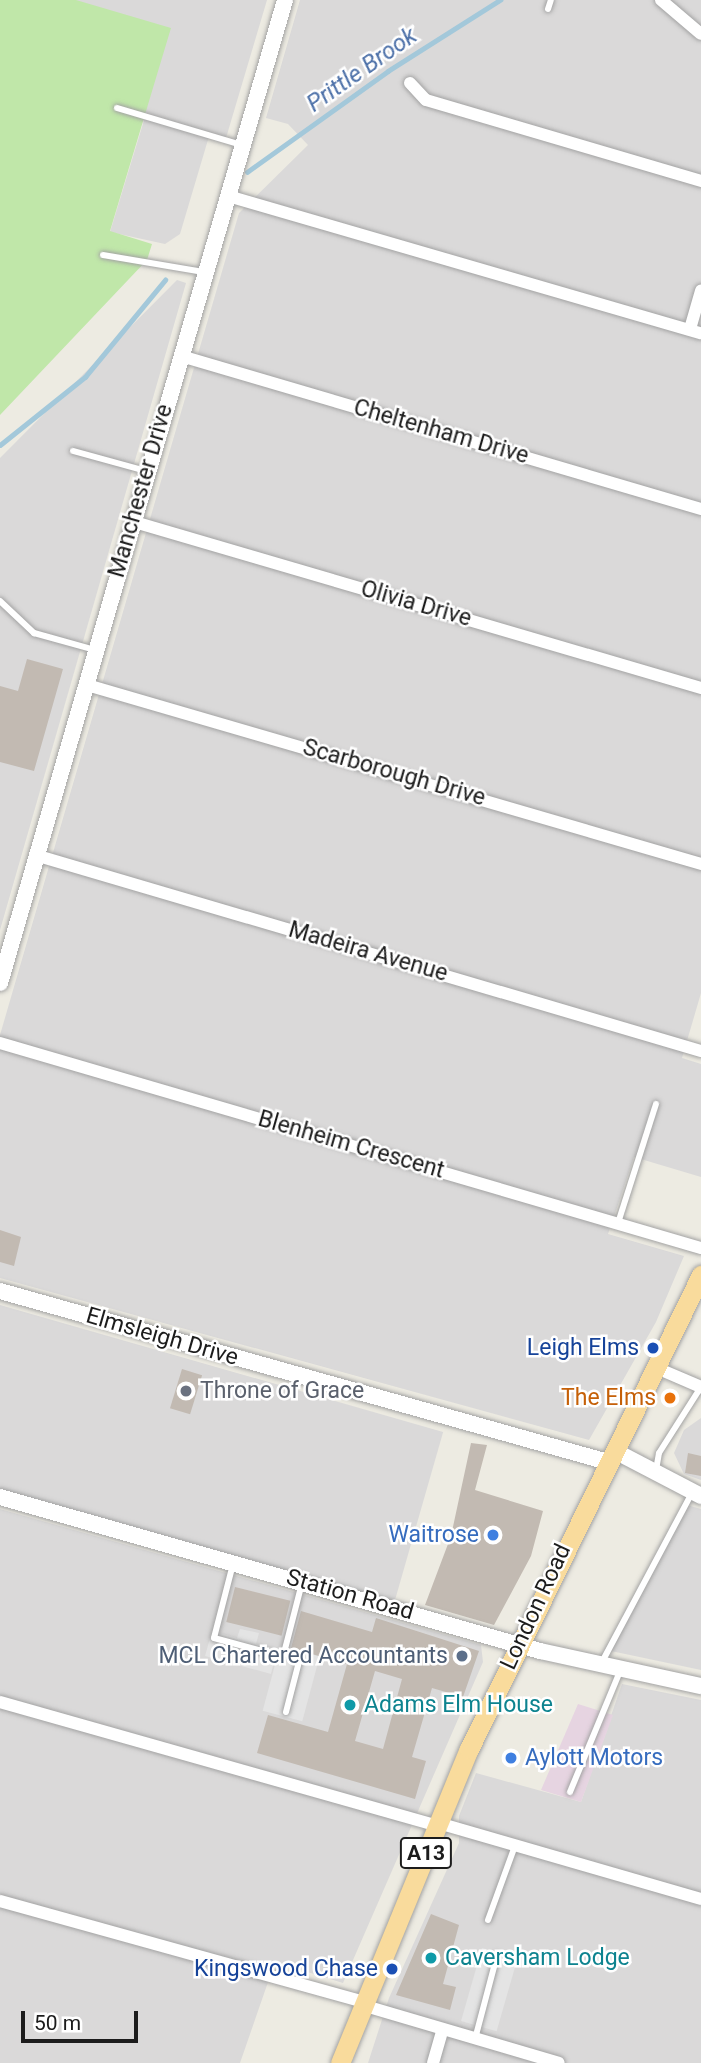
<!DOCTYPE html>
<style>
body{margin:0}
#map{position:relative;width:701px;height:2063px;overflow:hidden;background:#edebe2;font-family:Roboto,sans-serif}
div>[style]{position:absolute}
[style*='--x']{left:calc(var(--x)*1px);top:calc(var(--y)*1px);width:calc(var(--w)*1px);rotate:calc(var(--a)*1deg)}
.residential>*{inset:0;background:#dad9d9;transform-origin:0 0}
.industrial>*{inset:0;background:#e6d4e1}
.grass>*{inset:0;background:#c0e7a9}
.parking>*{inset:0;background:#e4e4e4;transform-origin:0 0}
.stream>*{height:4.5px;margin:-2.25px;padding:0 2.25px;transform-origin:2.25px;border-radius:2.25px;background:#a3c8da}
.building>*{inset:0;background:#c2bab2;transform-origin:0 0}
.roads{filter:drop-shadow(0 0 2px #a3a3a3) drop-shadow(0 0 2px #a3a3a3)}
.service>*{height:6px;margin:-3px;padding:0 3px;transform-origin:3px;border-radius:3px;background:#fff}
.minor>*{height:12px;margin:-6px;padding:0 6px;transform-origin:6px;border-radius:6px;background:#fff}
.tertiary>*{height:16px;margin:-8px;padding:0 8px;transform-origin:8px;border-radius:8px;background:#fff}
.primary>*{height:19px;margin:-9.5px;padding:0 9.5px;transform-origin:9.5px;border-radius:9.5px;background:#f9db9c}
.dots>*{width:19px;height:19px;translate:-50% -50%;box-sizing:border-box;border:4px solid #fff;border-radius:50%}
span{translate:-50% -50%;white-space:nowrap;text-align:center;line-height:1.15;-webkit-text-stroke:5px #fff;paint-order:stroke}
.shield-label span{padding:2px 5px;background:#fff;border:2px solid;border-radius:5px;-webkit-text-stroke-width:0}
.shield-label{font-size:21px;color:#1c1c1c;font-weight:700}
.street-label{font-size:23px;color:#1c1c1c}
.transit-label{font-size:23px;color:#164399}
.right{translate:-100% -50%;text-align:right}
.worship-label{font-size:23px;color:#5b616d}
.left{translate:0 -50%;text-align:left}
.food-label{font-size:23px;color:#c56008}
.shop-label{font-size:23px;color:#366cbe}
.service-label{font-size:23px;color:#4e5e75}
.culture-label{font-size:23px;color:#0d838f}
.water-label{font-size:24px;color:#4c70a8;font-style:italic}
.scale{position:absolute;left:21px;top:2011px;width:117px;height:32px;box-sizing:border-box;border:4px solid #1c1c1c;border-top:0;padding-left:9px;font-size:21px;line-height:24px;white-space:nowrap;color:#1c1c1c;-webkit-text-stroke:5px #fff;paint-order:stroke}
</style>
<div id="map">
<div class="residential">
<div style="clip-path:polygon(76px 0,267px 0,226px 138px,210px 133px,180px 234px,165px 244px,110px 232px,145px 117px)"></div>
<div style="clip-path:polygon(300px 0,701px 0,701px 993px,682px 1058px,701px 1064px,701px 1177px,634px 1157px,608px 1234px,684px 1256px,656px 1322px,589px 1440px,0 1278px,0 1035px,239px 213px,308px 145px,288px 124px,266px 118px)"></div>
<div style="clip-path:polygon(177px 280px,186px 283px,0 930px,0 458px)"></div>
<div style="left:0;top:1305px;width:461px;height:178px;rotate:16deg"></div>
<div style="clip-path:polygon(701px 1418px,701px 1480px,684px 1474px,674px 1453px,684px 1430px)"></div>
<div style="clip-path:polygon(687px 1505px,701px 1509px,701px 1670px,611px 1651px)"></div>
<div style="clip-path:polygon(0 1509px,481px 1645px,483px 1662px,343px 1983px,275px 1962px,240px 2063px,0 2063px)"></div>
<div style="clip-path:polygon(622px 1684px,701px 1700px,701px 2063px,368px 2063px,389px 1998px,459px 1843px,459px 1816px,476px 1773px,581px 1802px)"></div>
</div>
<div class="industrial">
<div style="clip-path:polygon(578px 1704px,613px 1715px,581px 1802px,541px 1790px)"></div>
</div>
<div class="grass">
<div style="clip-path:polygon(0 0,76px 0,171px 28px,110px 231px,152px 244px,147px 260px,0 415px)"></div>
</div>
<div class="parking">
<div style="clip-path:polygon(240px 1629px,259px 1633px,256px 1644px,277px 1649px,271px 1674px,205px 1656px,212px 1631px,237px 1638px)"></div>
<div style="left:280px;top:1646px;width:41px;height:67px;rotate:15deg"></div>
<div style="left:482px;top:1948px;width:37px;height:76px;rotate:16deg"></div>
</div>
<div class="stream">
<div style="--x:247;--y:172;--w:173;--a:-35.6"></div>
<div style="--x:388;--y:71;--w:133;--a:-32.4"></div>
<div style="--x:0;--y:445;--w:109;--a:-38.7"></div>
<div style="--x:85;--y:377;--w:126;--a:-50.5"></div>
</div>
<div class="building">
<div style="clip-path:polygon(27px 659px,63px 669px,34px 771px,0 762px,0 686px,18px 691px)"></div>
<div style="clip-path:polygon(0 1230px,21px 1237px,14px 1266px,0 1262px)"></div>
<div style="left:182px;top:1369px;width:21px;height:41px;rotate:17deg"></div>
<div style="clip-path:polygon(471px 1443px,487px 1445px,475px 1490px,543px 1511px,531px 1556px,494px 1625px,425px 1605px,451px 1536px)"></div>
<div style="clip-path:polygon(688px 1453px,701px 1456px,701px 1476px,685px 1473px)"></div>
<div style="left:235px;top:1587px;width:57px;height:36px;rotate:14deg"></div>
<div style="clip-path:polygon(evenodd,301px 1611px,372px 1632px,376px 1618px,479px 1651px,463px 1697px,432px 1688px,412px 1757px,426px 1761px,415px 1799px,257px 1753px,268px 1715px,328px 1732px,347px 1664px,291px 1648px,301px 1611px,375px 1671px,402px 1679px,383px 1749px,355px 1741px,375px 1671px)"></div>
<div style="clip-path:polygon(431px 1914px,459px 1925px,443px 1984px,456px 1987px,450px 2010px,396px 1995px)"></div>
</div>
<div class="roads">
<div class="service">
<div style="--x:548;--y:9;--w:9;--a:-72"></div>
<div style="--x:117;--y:108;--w:130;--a:16.5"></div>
<div style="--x:103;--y:255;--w:102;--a:9.6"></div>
<div style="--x:73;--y:451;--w:76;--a:15.3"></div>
<div style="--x:0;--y:601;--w:47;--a:43.3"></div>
<div style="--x:34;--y:633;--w:63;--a:15.6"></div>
<div style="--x:618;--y:1223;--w:125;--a:-72.3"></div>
<div style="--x:656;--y:1470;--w:17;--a:-80"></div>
<div style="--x:659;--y:1453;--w:78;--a:-57.5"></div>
<div style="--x:233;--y:1564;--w:76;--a:104.4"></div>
<div style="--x:214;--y:1638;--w:61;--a:15.2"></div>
<div style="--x:602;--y:1662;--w:191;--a:-62"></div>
<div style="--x:286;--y:1712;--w:56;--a:-75.5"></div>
<div style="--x:300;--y:1658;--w:17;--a:-163"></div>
<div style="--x:284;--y:1653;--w:72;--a:-75.6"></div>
<div style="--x:570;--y:1792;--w:131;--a:-67.5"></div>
<div style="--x:488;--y:1920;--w:79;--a:-70"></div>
<div style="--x:475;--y:2039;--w:86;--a:-75.2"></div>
</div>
<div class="minor">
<div style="--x:661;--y:0;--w:52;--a:40.4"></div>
<div style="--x:410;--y:83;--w:23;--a:47"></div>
<div style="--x:426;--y:100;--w:287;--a:16.4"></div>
<div style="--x:228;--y:196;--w:492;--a:16.2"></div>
<div style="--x:690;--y:329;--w:40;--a:-74"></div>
<div style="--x:181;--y:356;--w:542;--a:16.4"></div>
<div style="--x:131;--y:521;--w:594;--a:16.33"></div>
<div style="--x:87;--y:685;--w:640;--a:16.25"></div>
<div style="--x:35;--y:855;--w:694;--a:16.4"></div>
<div style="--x:0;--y:1043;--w:730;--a:16.3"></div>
<div style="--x:659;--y:1369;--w:46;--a:23.2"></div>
<div style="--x:0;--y:1702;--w:455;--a:15.8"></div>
<div style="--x:438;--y:1823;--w:274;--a:16.1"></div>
<div style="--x:0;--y:1901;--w:377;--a:15.5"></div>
<div style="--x:362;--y:2005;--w:205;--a:16.4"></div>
<div style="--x:433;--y:2063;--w:35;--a:-74"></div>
</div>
<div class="tertiary">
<div style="--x:0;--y:983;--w:1023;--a:-73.83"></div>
<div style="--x:0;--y:1291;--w:632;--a:15.71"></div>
<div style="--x:615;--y:1451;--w:97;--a:27.6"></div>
<div style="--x:0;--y:1497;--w:562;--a:15.92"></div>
<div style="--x:540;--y:1651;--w:165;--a:12.3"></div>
</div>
<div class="primary">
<div style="--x:340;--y:2063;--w:339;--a:-67.7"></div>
<div style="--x:469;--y:1749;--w:528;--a:-63.92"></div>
</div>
</div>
<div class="dots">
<div style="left:653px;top:1348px;background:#1a4fb4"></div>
<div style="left:186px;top:1391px;background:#6b7280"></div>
<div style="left:670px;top:1398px;background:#e8710a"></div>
<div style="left:493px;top:1535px;background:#3f7fe0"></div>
<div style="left:462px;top:1656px;background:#5c6f8a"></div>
<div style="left:350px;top:1705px;background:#0f9aa8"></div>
<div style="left:511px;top:1758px;background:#3f7fe0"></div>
<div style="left:431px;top:1958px;background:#0f9aa8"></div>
<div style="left:392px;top:1969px;background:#1a4fb4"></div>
</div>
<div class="shield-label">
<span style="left:426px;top:1853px">A13</span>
</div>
<div class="street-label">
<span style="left:441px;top:432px;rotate:16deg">Cheltenham Drive</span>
<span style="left:141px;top:491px;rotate:-74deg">Manchester Drive</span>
<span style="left:416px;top:604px;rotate:16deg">Olivia Drive</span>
<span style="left:394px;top:773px;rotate:16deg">Scarborough Drive</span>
<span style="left:368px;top:952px;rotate:16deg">Madeira Avenue</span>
<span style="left:351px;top:1145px;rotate:16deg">Blenheim Crescent</span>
<span style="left:162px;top:1337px;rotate:16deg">Elmsleigh Drive</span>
<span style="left:350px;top:1595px;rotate:16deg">Station Road</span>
<span style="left:536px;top:1607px;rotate:-65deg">London Road</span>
</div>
<div class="transit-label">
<span class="right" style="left:639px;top:1348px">Leigh Elms</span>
<span class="right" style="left:378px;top:1969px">Kingswood Chase</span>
</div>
<div class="worship-label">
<span class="left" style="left:200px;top:1391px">Throne of Grace</span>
</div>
<div class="food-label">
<span class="right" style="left:656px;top:1398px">The Elms</span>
</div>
<div class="shop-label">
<span class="right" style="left:479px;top:1535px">Waitrose</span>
<span class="left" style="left:525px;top:1758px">Aylott Motors</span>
</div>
<div class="service-label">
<span class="right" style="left:448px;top:1656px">MCL Chartered Accountants</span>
</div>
<div class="culture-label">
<span class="left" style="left:364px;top:1705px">Adams Elm House</span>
<span class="left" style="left:445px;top:1958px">Caversham Lodge</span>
</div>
<div class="water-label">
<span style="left:362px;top:70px;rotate:-35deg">Prittle Brook</span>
</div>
<div class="scale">50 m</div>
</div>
